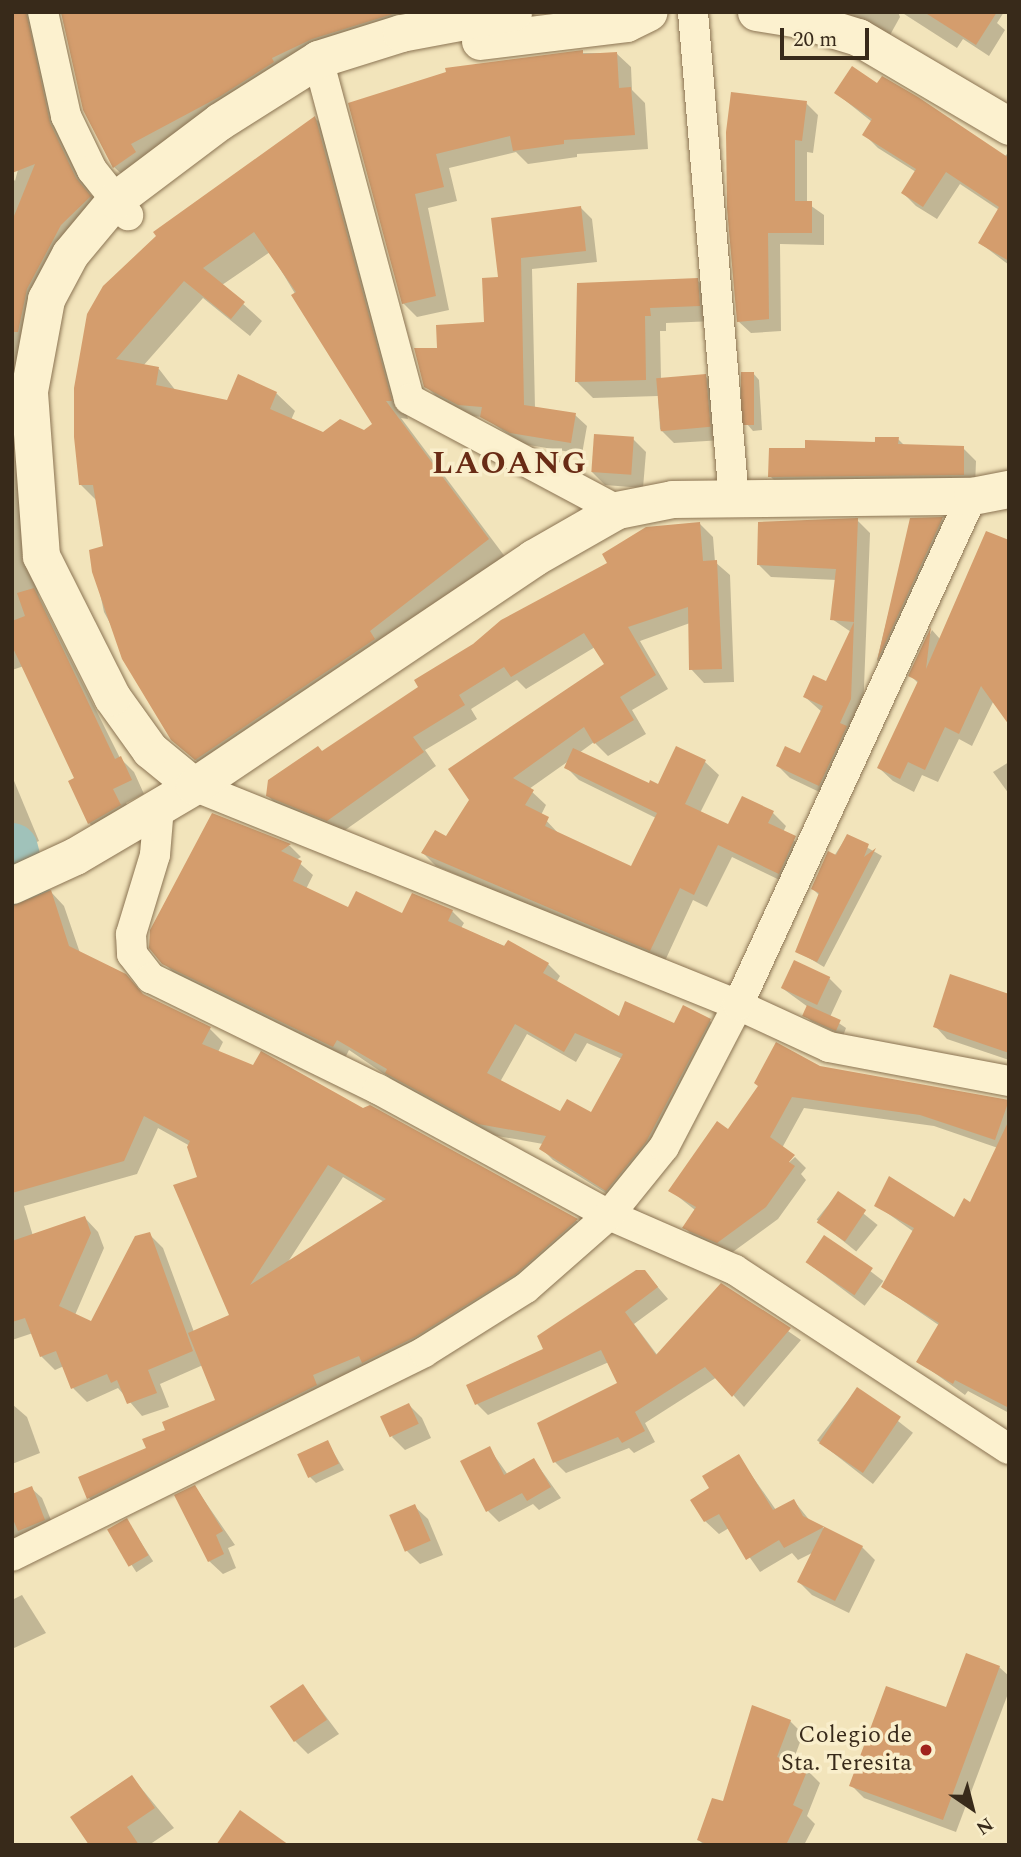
<!DOCTYPE html>
<style>
body{margin:0}
#map{position:relative;width:1021px;height:1857px;overflow:hidden;background:#f2e4bb;font-family:Spectral,serif}
div>[style]{position:absolute}
[style*='--x']{left:calc(var(--x)*1px);top:calc(var(--y)*1px);width:calc(var(--w)*1px);rotate:calc(var(--a)*1deg)}
.shadow>*{inset:0;background:#0003;transform-origin:0 0}
.river>*{height:52px;margin:-26px;padding:0 26px;transform-origin:26px;border-radius:26px;background:#a0c2ba}
.building>*{inset:0;background:#d49d6d;transform-origin:0 0}
.roads{filter:drop-shadow(0 0 2px #8b7453) drop-shadow(0 0 2px #8b7453)}
.minor>*{height:30px;margin:-15px;padding:0 15px;transform-origin:15px;border-radius:15px;background:#fcf1cf}
.tertiary>*{height:37px;margin:-18.5px;padding:0 18.5px;transform-origin:18.5px;border-radius:18.5px;background:#fcf1cf}
.dots>*{width:19px;height:19px;translate:-50% -50%;box-sizing:border-box;border:4px solid #f9eecb;border-radius:50%}
span{translate:-50% -50%;white-space:nowrap;text-align:center;line-height:1.15;-webkit-text-stroke:7px #f9eecb;paint-order:stroke}
.poi-label{font-size:24px;color:#382a1a}
.right{translate:-100% -50%;text-align:right}
.district-label{font-size:32px;color:#692b15;font-weight:700;letter-spacing:2px}
.frame{position:absolute;inset:0;border:14px solid #382a1a;pointer-events:none}
.north{position:absolute;left:937px;top:1773px;width:70px;height:70px;-webkit-text-stroke:5px #f9eecb;paint-order:stroke;rotate:145deg;font-size:19px;font-weight:700;line-height:28px;text-align:center;color:#382a1a}
.north::after{content:'';display:block;margin:auto;width:24px;height:32px;background:#382a1a;clip-path:polygon(50% 0,100% 100%,50% 72%,0 100%)}
.scale{position:absolute;left:780px;top:28px;width:89px;height:32px;box-sizing:border-box;border:4px solid #382a1a;border-top:0;padding-left:9px;font-size:21px;line-height:24px;white-space:nowrap;color:#382a1a;-webkit-text-stroke:5px #f9eecb;paint-order:stroke}
</style>
<div id="map">
<div class="shadow">
<div style="clip-path:polygon(12px 12px,49px 12px,62px 135px,90px 193px,103px 211px,38px 309px,33px 572px,39px 596px,120px 758px,134px 772px,144px 794px,126px 803px,133px 819px,103px 837px,89px 823px,76px 779px,24px 666px,12px 670px,12px 177px,15px 181px,31px 119px)"></div>
<div style="clip-path:polygon(61px 12px,481px 12px,409px 26px,128px 180px,114px 167px,84px 110px)"></div>
<div style="clip-path:polygon(842px 12px,898px 12px,900px 17px,890px 35px)"></div>
<div style="clip-path:polygon(901px 12px,1004px 12px,997px 23px,1005px 30px,989px 56px,963px 39px,957px 48px)"></div>
<div style="clip-path:polygon(572px 53px,616px 53px,631px 67px,632px 90px,645px 103px,648px 149px,577px 154px,577px 157px,528px 164px,516px 152px,449px 168px,457px 201px,428px 208px,449px 310px,417px 317px,403px 303px,350px 104px)"></div>
<div style="clip-path:polygon(836px 93px,1004px 157px,1009px 152px,1009px 265px,980px 243px,999px 210px,960px 184px,937px 219px,916px 206px,903px 193px,916px 172px,878px 148px,864px 134px,872px 122px)"></div>
<div style="clip-path:polygon(806px 103px,818px 115px,813px 153px,807px 152px,807px 203px,824px 215px,824px 245px,780px 244px,781px 331px,751px 333px,738px 321px)"></div>
<div style="clip-path:polygon(evenodd,315px 118px,333px 136px,408px 419px,401px 418px,506px 558px,215px 777px,172px 739px,104px 612px,91px 551px,105px 547px,97px 501px,81px 485px,76px 388px,315px 118px,270px 252px,374px 425px,365px 432px,323px 435px,291px 420px,295px 411px,276px 393px,228px 402px,176px 391px,159px 369px,143px 366px,203px 298px,250px 336px,262px 321px,222px 285px,270px 252px)"></div>
<div style="clip-path:polygon(580px 207px,592px 219px,597px 262px,532px 269px,535px 408px,575px 415px,587px 426px,582px 454px,523px 444px,483px 417px,471px 416px,438px 398px,426px 386px,439px 350px,486px 324px,500px 279px,493px 219px)"></div>
<div style="clip-path:polygon(697px 280px,713px 296px,716px 321px,666px 323px,666px 331px,660px 331px,661px 379px,705px 376px,719px 389px,723px 440px,674px 443px,660px 429px,658px 396px,593px 398px,577px 382px,579px 285px)"></div>
<div style="clip-path:polygon(753px 373px,759px 380px,762px 430px,753px 431px,747px 424px)"></div>
<div style="clip-path:polygon(633px 439px,646px 452px,643px 488px,605px 485px,592px 472px)"></div>
<div style="clip-path:polygon(898px 439px,905px 446px,963px 448px,976px 461px,975px 487px,783px 489px,770px 476px,807px 450px)"></div>
<div style="clip-path:polygon(912px 519px,942px 519px,954px 530px,889px 672px,877px 660px)"></div>
<div style="clip-path:polygon(857px 520px,870px 533px,863px 713px,832px 798px,790px 778px,778px 766px,800px 755px,822px 712px,805px 697px,827px 684px,851px 632px,832px 619px,837px 580px,771px 577px,759px 565px)"></div>
<div style="clip-path:polygon(evenodd,700px 524px,713px 537px,715px 562px,730px 575px,734px 682px,704px 683px,691px 669px,690px 623px,640px 641px,668px 689px,632px 710px,646px 734px,608px 756px,594px 742px,579px 753px,649px 786px,659px 786px,677px 748px,705px 762px,719px 775px,700px 813px,729px 827px,742px 798px,773px 813px,786px 826px,783px 832px,808px 851px,792px 886px,732px 857px,707px 907px,693px 900px,664px 963px,436px 866px,423px 853px,446px 839px,606px 664px,595px 647px,526px 689px,517px 680px,471px 709px,477px 719px,425px 750px,436px 766px,341px 833px,281px 809px,267px 795px,322px 753px,700px 524px,570px 760px,566px 767px,579px 780px,656px 818px,631px 868px,560px 835px,541px 815px,546px 805px,529px 789px,570px 760px)"></div>
<div style="clip-path:polygon(932px 630px,994px 700px,972px 746px,959px 739px,938px 782px,922px 775px,914px 792px,893px 781px,879px 768px,919px 684px,911px 676px)"></div>
<div style="clip-path:polygon(1009px 762px,1009px 794px,993px 772px)"></div>
<div style="clip-path:polygon(12px 776px,39px 841px,12px 853px)"></div>
<div style="clip-path:polygon(evenodd,213px 815px,290px 846px,301px 857px,296px 860px,313px 875px,306px 889px,348px 909px,403px 916px,452px 911px,464px 923px,461px 928px,548px 964px,560px 976px,556px 983px,620px 1018px,675px 1025px,710px 1021px,721px 1032px,619px 1201px,553px 1160px,541px 1148px,543px 1144px,492px 1135px,399px 1084px,349px 1050px,345px 1058px,176px 975px,164px 963px,213px 815px,527px 1034px,576px 1062px,587px 1043px,622px 1059px,592px 1115px,561px 1114px,500px 1082px,527px 1034px)"></div>
<div style="clip-path:polygon(847px 836px,882px 856px,824px 967px,797px 951px,819px 895px,813px 889px)"></div>
<div style="clip-path:polygon(evenodd,51px 892px,64px 906px,80px 953px,145px 996px,209px 1028px,223px 1042px,218px 1052px,363px 1110px,370px 1107px,577px 1221px,590px 1234px,529px 1287px,102px 1512px,89px 1498px,80px 1478px,148px 1449px,167px 1431px,218px 1401px,203px 1365px,160px 1384px,169px 1407px,142px 1416px,118px 1388px,87px 1402px,73px 1388px,64px 1366px,55px 1370px,41px 1356px,33px 1333px,12px 1340px,12px 905px,20px 906px,51px 892px,158px 1128px,190px 1146px,231px 1316px,194px 1332px,163px 1248px,149px 1234px,92px 1324px,75px 1315px,104px 1248px,98px 1232px,85px 1218px,33px 1236px,24px 1206px,137px 1174px,158px 1128px,51px 892px,343px 1177px,384px 1202px,286px 1265px,343px 1177px)"></div>
<div style="clip-path:polygon(829px 978px,842px 991px,830px 1017px,846px 1028px,843px 1036px,811px 1021px,805px 1015px,808px 1007px,782px 988px)"></div>
<div style="clip-path:polygon(1009px 995px,1009px 1060px,947px 1039px,935px 1026px)"></div>
<div style="clip-path:polygon(819px 1067px,1009px 1102px,1009px 1413px,968px 1391px,965px 1395px,918px 1361px,940px 1326px,883px 1287px,914px 1232px,876px 1205px,955px 1219px,971px 1204px,998px 1148px,934px 1126px,804px 1108px,782px 1148px,783px 1168px,795px 1157px,806px 1168px,801px 1174px,806px 1180px,778px 1219px,730px 1254px,696px 1239px,684px 1227px,695px 1210px,671px 1191px,729px 1131px)"></div>
<div style="left:838px;top:1193px;width:51px;height:34px;rotate:39deg"></div>
<div style="left:825px;top:1237px;width:73px;height:31px;rotate:37deg"></div>
<div style="clip-path:polygon(645px 1272px,668px 1299px,634px 1324px,658px 1356px,721px 1285px,801px 1340px,744px 1407px,717px 1377px,645px 1423px,655px 1442px,634px 1453px,629px 1448px,566px 1473px,555px 1462px,619px 1384px,609px 1362px,488px 1415px,477px 1404px)"></div>
<div style="left:857px;top:1389px;width:71px;height:65px;rotate:38deg"></div>
<div style="clip-path:polygon(12px 1404px,27px 1417px,40px 1453px,12px 1464px)"></div>
<div style="clip-path:polygon(409px 1405px,422px 1418px,431px 1438px,405px 1450px,392px 1437px)"></div>
<div style="clip-path:polygon(328px 1443px,344px 1470px,316px 1483px,310px 1477px)"></div>
<div style="clip-path:polygon(489px 1448px,508px 1475px,534px 1460px,561px 1498px,539px 1510px,533px 1504px,499px 1522px,488px 1511px)"></div>
<div style="clip-path:polygon(738px 1456px,776px 1510px,794px 1501px,811px 1522px,862px 1547px,875px 1560px,849px 1613px,812px 1595px,799px 1582px,814px 1552px,798px 1560px,792px 1553px,760px 1572px,729px 1528px,719px 1534px,705px 1521px,711px 1489px)"></div>
<div style="clip-path:polygon(195px 1487px,235px 1545px,228px 1548px,236px 1568px,223px 1574px,209px 1561px)"></div>
<div style="clip-path:polygon(31px 1488px,42px 1498px,55px 1530px,12px 1550px,12px 1496px)"></div>
<div style="clip-path:polygon(414px 1506px,428px 1519px,443px 1555px,420px 1564px,407px 1551px)"></div>
<div style="left:127px;top:1521px;width:48px;height:20px;rotate:57deg"></div>
<div style="clip-path:polygon(22px 1595px,46px 1633px,12px 1649px,12px 1600px)"></div>
<div style="clip-path:polygon(999px 1667px,1009px 1676px,1009px 1691px,956px 1832px,864px 1798px,851px 1785px)"></div>
<div style="clip-path:polygon(303px 1686px,339px 1734px,308px 1754px,295px 1741px)"></div>
<div style="clip-path:polygon(790px 1721px,803px 1734px,792px 1764px,807px 1770px,820px 1783px,807px 1816px,815px 1824px,804px 1845px,704px 1845px,699px 1840px,724px 1803px)"></div>
<div style="clip-path:polygon(132px 1777px,174px 1828px,149px 1845px,92px 1845px)"></div>
</div>
<div class="river">
<div style="--x:12;--y:849;--w:87;--a:75.3"></div>
</div>
<div class="building">
<div style="clip-path:polygon(12px 12px,26px 12px,50px 123px,76px 178px,91px 196px,61px 225px,27px 289px,18px 332px,12px 332px,12px 221px,35px 164px,12px 173px)"></div>
<div style="clip-path:polygon(61px 12px,395px 12px,396px 13px,312px 39px,272px 58px,274px 62px,219px 97px,131px 144px,136px 152px,113px 168px,83px 110px)"></div>
<div style="clip-path:polygon(924px 12px,997px 12px,976px 45px)"></div>
<div style="clip-path:polygon(583px 50px,583px 54px,617px 52px,619px 88px,631px 87px,635px 135px,564px 140px,564px 144px,513px 151px,510px 136px,436px 154px,444px 187px,415px 194px,436px 296px,402px 304px,348px 103px,446px 72px,445px 68px)"></div>
<div style="clip-path:polygon(852px 66px,877px 83px,882px 76px,918px 97px,1009px 158px,1009px 261px,978px 243px,999px 207px,946px 172px,923px 207px,901px 193px,916px 169px,862px 135px,872px 119px,834px 93px)"></div>
<div style="clip-path:polygon(731px 92px,807px 101px,802px 141px,795px 140px,795px 201px,812px 201px,812px 233px,768px 233px,769px 319px,737px 322px,727px 208px,726px 132px)"></div>
<div style="clip-path:polygon(evenodd,315px 116px,392px 401px,386px 401px,489px 539px,370px 631px,375px 639px,195px 760px,171px 740px,122px 659px,92px 572px,89px 550px,103px 546px,93px 485px,79px 485px,74px 437px,74px 388px,87px 314px,103px 286px,156px 236px,153px 232px,315px 116px,254px 232px,296px 292px,291px 295px,372px 424px,364px 430px,340px 419px,323px 432px,270px 409px,277px 392px,238px 374px,227px 400px,156px 385px,159px 367px,116px 359px,184px 281px,231px 319px,245px 302px,203px 268px,254px 232px)"></div>
<div style="clip-path:polygon(581px 206px,586px 251px,521px 258px,524px 405px,576px 413px,571px 443px,510px 433px,480px 417px,482px 407px,458px 405px,424px 387px,414px 348px,437px 348px,436px 325px,484px 322px,482px 278px,498px 277px,491px 218px)"></div>
<div style="clip-path:polygon(698px 278px,700px 306px,650px 308px,651px 316px,645px 316px,646px 380px,575px 382px,577px 283px)"></div>
<div style="left:741px;top:372px;width:13px;height:53px"></div>
<div style="left:706px;top:374px;width:53px;height:50px;rotate:85deg"></div>
<div style="left:594px;top:434px;width:40px;height:38px;rotate:4deg"></div>
<div style="clip-path:polygon(875px 437px,899px 437px,898px 444px,964px 446px,964px 475px,768px 477px,769px 448px,805px 448px,805px 440px,875px 442px)"></div>
<div style="clip-path:polygon(943px 517px,877px 661px,910px 518px)"></div>
<div style="clip-path:polygon(858px 518px,851px 699px,840px 723px,847px 726px,819px 786px,776px 766px,785px 746px,800px 753px,823px 706px,803px 697px,813px 675px,826px 681px,854px 622px,830px 620px,836px 569px,757px 565px,758px 522px)"></div>
<div style="clip-path:polygon(700px 522px,703px 561px,717px 560px,722px 669px,689px 670px,688px 607px,628px 627px,656px 675px,620px 697px,634px 720px,594px 744px,584px 727px,513px 778px,534px 790px,525px 805px,549px 817px,545px 826px,631px 866px,657px 813px,564px 768px,573px 748px,649px 783px,650px 780px,658px 784px,676px 746px,706px 760px,685px 804px,728px 824px,742px 796px,774px 811px,768px 823px,796px 836px,779px 874px,718px 845px,694px 895px,680px 888px,650px 951px,421px 853px,435px 830px,446px 836px,469px 800px,448px 769px,604px 664px,584px 633px,511px 677px,504px 667px,459px 695px,465px 705px,413px 737px,424px 752px,327px 821px,266px 796px,268px 780px,318px 746px,322px 751px,418px 687px,414px 680px,473px 644px,501px 620px,607px 563px,602px 554px,646px 527px)"></div>
<div style="clip-path:polygon(986px 531px,1009px 540px,1009px 725px,981px 686px,959px 734px,945px 727px,925px 770px,908px 762px,900px 779px,877px 768px,918px 681px,908px 676px,931px 627px,926px 669px)"></div>
<div style="clip-path:polygon(34px 588px,115px 759px,121px 756px,132px 780px,113px 789px,121px 805px,88px 824px,68px 781px,74px 778px,12px 646px,12px 621px,25px 616px,17px 593px)"></div>
<div style="clip-path:polygon(evenodd,212px 813px,291px 844px,281px 851px,302px 861px,293px 881px,348px 907px,356px 891px,402px 913px,412px 893px,453px 910px,448px 921px,504px 946px,508px 940px,549px 963px,543px 973px,619px 1016px,625px 1001px,674px 1023px,683px 1005px,711px 1019px,646px 1142px,606px 1191px,539px 1149px,546px 1136px,478px 1124px,385px 1073px,387px 1069px,337px 1040px,333px 1047px,162px 964px,149px 948px,150px 930px,212px 813px,515px 1024px,564px 1052px,575px 1033px,623px 1054px,591px 1112px,567px 1099px,560px 1111px,487px 1073px,515px 1024px)"></div>
<div style="clip-path:polygon(847px 834px,869px 844px,864px 857px,876px 848px,817px 962px,795px 952px,819px 893px,811px 889px,828px 851px,836px 855px)"></div>
<div style="clip-path:polygon(evenodd,51px 890px,69px 946px,126px 974px,143px 994px,211px 1027px,202px 1044px,253px 1065px,261px 1051px,363px 1108px,370px 1105px,578px 1219px,516px 1274px,415px 1337px,362px 1363px,359px 1356px,313px 1375px,317px 1385px,87px 1499px,78px 1477px,146px 1448px,142px 1439px,165px 1430px,162px 1422px,215px 1400px,188px 1333px,229px 1315px,173px 1185px,197px 1177px,187px 1147px,190px 1141px,144px 1116px,124px 1161px,12px 1193px,12px 906px,51px 890px,328px 1165px,386px 1199px,250px 1285px,328px 1165px)"></div>
<div style="left:794px;top:960px;width:40px;height:31px;rotate:25deg"></div>
<div style="clip-path:polygon(950px 974px,1009px 994px,1009px 1053px,933px 1027px)"></div>
<div style="left:807px;top:1005px;width:37px;height:12px;rotate:24deg"></div>
<div style="clip-path:polygon(776px 1042px,820px 1066px,1009px 1100px,995px 1140px,920px 1115px,792px 1097px,770px 1137px,795px 1155px,789px 1162px,795px 1166px,766px 1207px,717px 1243px,682px 1228px,696px 1207px,668px 1191px,717px 1121px,728px 1129px,758px 1086px,754px 1083px)"></div>
<div style="clip-path:polygon(1009px 1120px,1009px 1408px,955px 1380px,953px 1384px,916px 1362px,939px 1323px,881px 1287px,914px 1228px,874px 1206px,889px 1176px,954px 1217px,964px 1198px,970px 1202px)"></div>
<div style="left:838px;top:1191px;width:34px;height:38px;rotate:34deg"></div>
<div style="clip-path:polygon(85px 1216px,91px 1233px,59px 1306px,91px 1321px,135px 1236px,150px 1232px,193px 1351px,148px 1370px,157px 1393px,127px 1404px,117px 1380px,111px 1383px,107px 1374px,71px 1389px,56px 1351px,40px 1357px,25px 1318px,12px 1322px,12px 1241px)"></div>
<div style="left:824px;top:1235px;width:59px;height:33px;rotate:34deg"></div>
<div style="clip-path:polygon(636px 1270px,645px 1270px,658px 1287px,625px 1312px,656px 1355px,721px 1283px,791px 1328px,732px 1397px,705px 1367px,635px 1412px,645px 1431px,622px 1443px,618px 1437px,553px 1463px,537px 1423px,617px 1383px,601px 1350px,475px 1405px,466px 1385px,543px 1349px,537px 1336px)"></div>
<div style="left:857px;top:1387px;width:53px;height:68px;rotate:34deg"></div>
<div style="left:409px;top:1403px;width:23px;height:32px;rotate:65deg"></div>
<div style="left:328px;top:1440px;width:26px;height:34px;rotate:65deg"></div>
<div style="clip-path:polygon(490px 1446px,504px 1475px,534px 1458px,551px 1487px,527px 1501px,522px 1493px,486px 1512px,460px 1461px)"></div>
<div style="clip-path:polygon(739px 1454px,773px 1510px,794px 1499px,803px 1516px,863px 1546px,835px 1601px,797px 1582px,824px 1527px,784px 1548px,779px 1540px,746px 1560px,719px 1514px,704px 1522px,690px 1500px,709px 1488px,702px 1476px)"></div>
<div style="clip-path:polygon(195px 1485px,223px 1531px,216px 1535px,224px 1554px,208px 1562px,174px 1495px)"></div>
<div style="clip-path:polygon(32px 1486px,45px 1520px,18px 1531px,12px 1517px,12px 1494px)"></div>
<div style="left:415px;top:1504px;width:40px;height:28px;rotate:67deg"></div>
<div style="left:127px;top:1518px;width:43px;height:23px;rotate:60deg"></div>
<div style="clip-path:polygon(966px 1653px,1000px 1666px,943px 1820px,849px 1786px,886px 1686px,946px 1707px)"></div>
<div style="left:303px;top:1684px;width:43px;height:40px;rotate:56deg"></div>
<div style="clip-path:polygon(752px 1705px,791px 1720px,777px 1757px,808px 1769px,793px 1805px,803px 1810px,786px 1845px,709px 1845px,697px 1840px,712px 1798px,723px 1801px)"></div>
<div style="clip-path:polygon(132px 1775px,155px 1808px,127px 1827px,139px 1845px,89px 1845px,70px 1817px)"></div>
<div style="clip-path:polygon(240px 1810px,289px 1845px,216px 1845px)"></div>
</div>
<div class="roads">
<div class="minor">
<div style="--x:43;--y:12;--w:107;--a:77.5"></div>
<div style="--x:66;--y:116;--w:60;--a:64.3"></div>
<div style="--x:92;--y:170;--w:58;--a:51.3"></div>
<div style="--x:693;--y:12;--w:487;--a:85.2"></div>
<div style="--x:318;--y:59;--w:352;--a:75"></div>
<div style="--x:409;--y:399;--w:236;--a:28.1"></div>
<div style="--x:194;--y:786;--w:586;--a:21.93"></div>
<div style="--x:738;--y:1005;--w:100;--a:24.8"></div>
<div style="--x:829;--y:1047;--w:183;--a:10.7"></div>
<div style="--x:159;--y:807;--w:48;--a:94.8"></div>
<div style="--x:155;--y:855;--w:83;--a:106.9"></div>
<div style="--x:131;--y:934;--w:20;--a:87"></div>
<div style="--x:132;--y:954;--w:31;--a:52"></div>
<div style="--x:151;--y:978;--w:253;--a:26.1"></div>
<div style="--x:378;--y:1089;--w:263;--a:28.6"></div>
<div style="--x:609;--y:1215;--w:137;--a:23.6"></div>
<div style="--x:735;--y:1270;--w:327;--a:33.2"></div>
<div style="--x:12;--y:1556;--w:460;--a:-26.3"></div>
<div style="--x:424;--y:1352;--w:120;--a:-32.1"></div>
<div style="--x:526;--y:1288;--w:111;--a:-41.3"></div>
<div style="--x:609;--y:1215;--w:87;--a:-51"></div>
<div style="--x:664;--y:1147;--w:160;--a:-62.5"></div>
<div style="--x:738;--y:1005;--w:560;--a:-65.31"></div>
</div>
<div class="tertiary">
<div style="--x:756;--y:12;--w:44;--a:9.2"></div>
<div style="--x:799;--y:19;--w:62;--a:17"></div>
<div style="--x:858;--y:37;--w:175;--a:30.5"></div>
<div style="--x:480;--y:41;--w:147;--a:-7"></div>
<div style="--x:626;--y:23;--w:25;--a:-26"></div>
<div style="--x:194;--y:786;--w:57;--a:-140.7"></div>
<div style="--x:150;--y:750;--w:65;--a:-125.6"></div>
<div style="--x:112;--y:697;--w:158;--a:-116.7"></div>
<div style="--x:41;--y:556;--w:165;--a:-94.2"></div>
<div style="--x:29;--y:391;--w:94;--a:-79.5"></div>
<div style="--x:46;--y:299;--w:51;--a:-61.9"></div>
<div style="--x:70;--y:254;--w:70;--a:-50.2"></div>
<div style="--x:115;--y:200;--w:131;--a:-37"></div>
<div style="--x:220;--y:121;--w:116;--a:-32.3"></div>
<div style="--x:318;--y:59;--w:87;--a:-17.4"></div>
<div style="--x:401;--y:33;--w:114;--a:-10.6"></div>
<div style="--x:12;--y:885;--w:69;--a:-24.7"></div>
<div style="--x:75;--y:856;--w:138;--a:-30.5"></div>
<div style="--x:194;--y:786;--w:409;--a:-33.9"></div>
<div style="--x:533;--y:558;--w:97;--a:-29.7"></div>
<div style="--x:617;--y:510;--w:56;--a:-11.3"></div>
<div style="--x:672;--y:499;--w:300;--a:-0.6"></div>
<div style="--x:972;--y:496;--w:38;--a:-11"></div>
</div>
</div>
<div class="dots">
<div style="left:926px;top:1750px;background:#a0231d"></div>
</div>
<div class="poi-label">
<span class="right" style="left:912px;top:1750px">Colegio de<br>Sta. Teresita</span>
</div>
<div class="district-label">
<span style="left:510px;top:464px">LAOANG</span>
</div>
<div class="frame"></div>
<div class="north">N</div>
<div class="scale">20 m</div>
</div>
